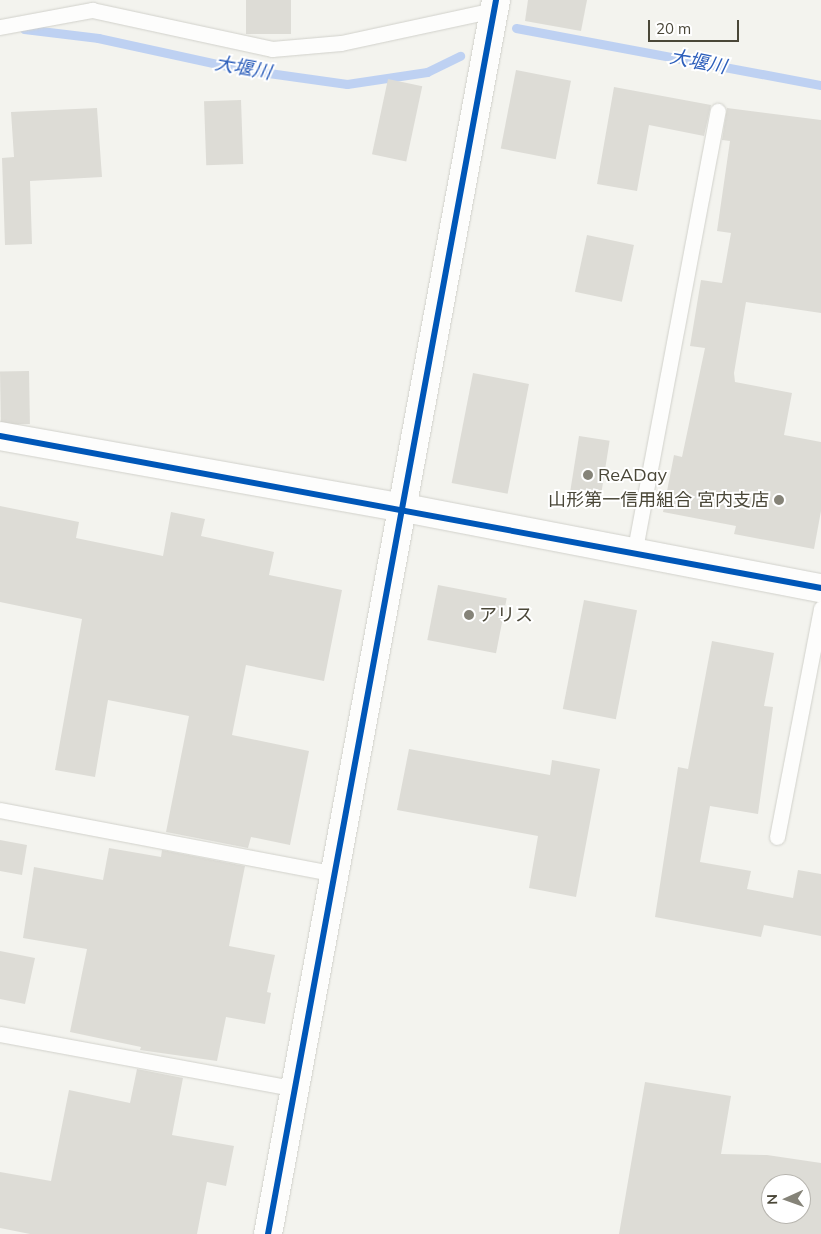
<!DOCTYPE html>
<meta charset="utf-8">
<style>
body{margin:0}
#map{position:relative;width:821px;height:1234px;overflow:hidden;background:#f3f3ee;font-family:Mulish,"Noto Sans JP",sans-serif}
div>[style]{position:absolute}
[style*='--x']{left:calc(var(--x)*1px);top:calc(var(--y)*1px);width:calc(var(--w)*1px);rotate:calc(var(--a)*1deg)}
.stream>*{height:9px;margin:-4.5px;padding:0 4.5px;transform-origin:4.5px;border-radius:4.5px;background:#bed1f2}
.building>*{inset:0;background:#dddcd6;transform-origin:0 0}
.roads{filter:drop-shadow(0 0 1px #d1d1cb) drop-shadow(0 0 1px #d1d1cb)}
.service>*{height:15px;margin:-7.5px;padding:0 7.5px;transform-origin:7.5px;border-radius:7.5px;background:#fdfdfc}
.minor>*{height:28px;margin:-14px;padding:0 14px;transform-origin:14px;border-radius:14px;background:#fdfdfc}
.tertiary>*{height:28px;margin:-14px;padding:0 14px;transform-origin:14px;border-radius:14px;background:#fdfdfc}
.cycleway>*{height:6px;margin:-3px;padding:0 3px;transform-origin:3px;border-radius:3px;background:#0057b8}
.dots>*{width:14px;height:14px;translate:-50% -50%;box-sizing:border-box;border:2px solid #fff;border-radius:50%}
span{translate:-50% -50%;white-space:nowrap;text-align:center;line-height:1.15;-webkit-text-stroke:4px #fff;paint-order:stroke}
.poi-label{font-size:18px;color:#4a4738}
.left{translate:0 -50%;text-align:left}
.right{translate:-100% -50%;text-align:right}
.water-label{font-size:19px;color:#2d5fbb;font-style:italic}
.north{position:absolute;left:761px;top:1174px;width:50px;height:50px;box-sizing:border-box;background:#fff;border:1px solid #b7b5af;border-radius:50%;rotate:268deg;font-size:14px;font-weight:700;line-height:20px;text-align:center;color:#4a4738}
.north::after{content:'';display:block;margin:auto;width:18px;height:22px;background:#858378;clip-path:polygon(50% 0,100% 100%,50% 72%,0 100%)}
.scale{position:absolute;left:648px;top:20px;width:91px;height:22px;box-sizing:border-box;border:2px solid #4a4738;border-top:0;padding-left:6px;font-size:15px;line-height:18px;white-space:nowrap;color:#4a4738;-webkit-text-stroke:4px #fff;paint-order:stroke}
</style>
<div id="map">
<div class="stream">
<div style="--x:516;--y:28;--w:310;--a:10.6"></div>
<div style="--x:24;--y:29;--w:75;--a:6.9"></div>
<div style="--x:98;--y:38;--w:145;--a:12.3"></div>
<div style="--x:240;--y:69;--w:108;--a:8"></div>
<div style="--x:347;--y:84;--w:81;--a:-8.5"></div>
<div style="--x:427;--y:72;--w:37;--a:-26"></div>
</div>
<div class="building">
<div style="left:246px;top:0;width:45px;height:34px"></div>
<div style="clip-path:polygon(528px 0,587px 0,581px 31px,525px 21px)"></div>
<div style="left:516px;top:70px;width:56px;height:80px;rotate:11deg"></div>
<div style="left:388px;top:79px;width:35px;height:77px;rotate:12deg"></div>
<div style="clip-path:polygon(614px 87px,711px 105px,704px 136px,649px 125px,637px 191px,597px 184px)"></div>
<div style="left:241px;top:100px;width:64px;height:37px;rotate:88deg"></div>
<div style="clip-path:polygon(97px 108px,102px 177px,30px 181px,32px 244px,5px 245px,2px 158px,14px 157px,11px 112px)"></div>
<div style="clip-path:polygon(727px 108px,821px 120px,821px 313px,746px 302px,734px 373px,735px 382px,792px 393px,784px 435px,821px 442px,821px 511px,814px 549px,734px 534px,736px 526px,663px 512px,674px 455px,682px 457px,705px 348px,690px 346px,701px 280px,722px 283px,731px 233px,717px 231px,730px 141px,722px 140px)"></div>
<div style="left:587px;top:235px;width:48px;height:58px;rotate:12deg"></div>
<div style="left:29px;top:371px;width:53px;height:29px;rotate:89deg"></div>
<div style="left:473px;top:373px;width:57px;height:112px;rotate:11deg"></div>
<div style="left:579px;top:436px;width:31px;height:62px;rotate:9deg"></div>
<div style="clip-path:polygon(0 506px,79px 522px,76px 538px,163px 556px,171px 512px,205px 519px,201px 536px,274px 552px,269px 575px,342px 590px,324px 681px,246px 665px,232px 735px,309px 751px,290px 845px,251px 837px,248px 848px,166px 832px,189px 716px,108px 700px,95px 777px,55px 770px,82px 619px,0 602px)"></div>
<div style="left:438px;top:585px;width:70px;height:56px;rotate:11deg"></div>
<div style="left:584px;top:600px;width:54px;height:111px;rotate:11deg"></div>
<div style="clip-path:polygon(712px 641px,774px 653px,764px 706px,773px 707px,758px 814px,710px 806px,700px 862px,751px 871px,747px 889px,793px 898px,798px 870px,821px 874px,821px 936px,764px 925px,761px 937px,655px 917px,678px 767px,688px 769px)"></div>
<div style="clip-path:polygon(409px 749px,550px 775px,552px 760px,600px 769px,576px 897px,529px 888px,538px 836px,397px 810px)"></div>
<div style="clip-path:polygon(0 840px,27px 845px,22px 875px,0 871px)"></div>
<div style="clip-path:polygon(109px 848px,161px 857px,162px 850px,245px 866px,229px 946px,275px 955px,267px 992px,271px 993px,265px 1024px,226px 1017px,217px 1061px,140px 1050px,141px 1047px,70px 1032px,87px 949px,23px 938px,34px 867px,103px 880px)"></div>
<div style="clip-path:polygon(0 951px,35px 958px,25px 1004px,0 999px)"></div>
<div style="clip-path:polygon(137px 1069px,183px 1078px,172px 1135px,234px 1146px,226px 1186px,207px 1182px,197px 1234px,30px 1234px,0 1228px,0 1172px,51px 1181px,69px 1090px,130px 1103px)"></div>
<div style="clip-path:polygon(evenodd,645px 1082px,731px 1096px,721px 1154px,767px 1155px,821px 1163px,821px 1234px,619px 1234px,645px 1082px,771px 1184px,801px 1184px,801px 1214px,771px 1214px,771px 1184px)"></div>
</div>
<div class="roads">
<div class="service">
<div style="--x:0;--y:27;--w:94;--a:-10.5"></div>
<div style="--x:92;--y:10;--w:184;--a:12.2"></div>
<div style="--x:272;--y:49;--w:69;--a:-5"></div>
<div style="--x:341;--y:43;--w:157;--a:-12.2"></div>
<div style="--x:634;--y:554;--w:451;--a:-79.3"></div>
<div style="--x:0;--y:810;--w:342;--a:10.8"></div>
<div style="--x:777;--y:837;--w:233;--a:-79.1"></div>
<div style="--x:0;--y:1034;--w:301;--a:10.5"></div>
</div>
<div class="minor">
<div style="--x:399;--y:507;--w:430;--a:10.9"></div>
</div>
<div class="tertiary">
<div style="--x:0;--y:436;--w:405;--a:10.1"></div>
<div style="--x:268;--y:1234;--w:1255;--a:-79.53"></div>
</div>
</div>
<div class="cycleway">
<div style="--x:0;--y:436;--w:835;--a:10.49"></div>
<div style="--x:268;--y:1234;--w:1255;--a:-79.53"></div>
</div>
<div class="dots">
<div style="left:588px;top:475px;background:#858378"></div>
<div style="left:779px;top:500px;background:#858378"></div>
<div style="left:469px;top:615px;background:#858378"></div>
</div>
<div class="poi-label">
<span class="left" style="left:598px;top:475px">ReADay</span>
<span class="right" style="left:769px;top:500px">山形第一信用組合 宮内支店</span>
<span class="left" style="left:479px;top:615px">アリス</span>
</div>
<div class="water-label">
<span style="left:698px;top:62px;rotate:11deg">大堰川</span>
<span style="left:243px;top:68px;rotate:10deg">大堰川</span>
</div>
<div class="north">N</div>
<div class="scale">20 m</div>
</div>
